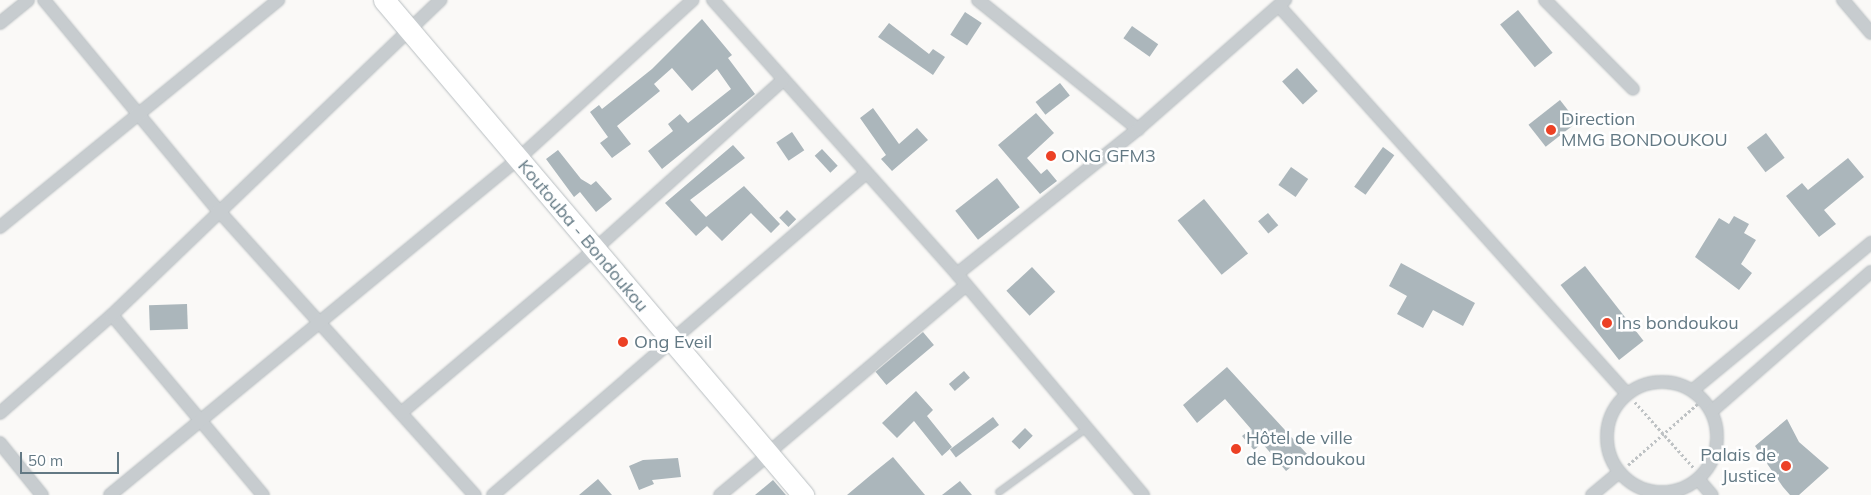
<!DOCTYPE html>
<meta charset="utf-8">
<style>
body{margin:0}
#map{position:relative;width:1871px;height:495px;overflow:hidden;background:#faf9f7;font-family:Mulish,sans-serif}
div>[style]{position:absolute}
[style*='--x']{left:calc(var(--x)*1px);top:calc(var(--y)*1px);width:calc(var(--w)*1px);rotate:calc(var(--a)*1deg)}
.building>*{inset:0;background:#abb6bb;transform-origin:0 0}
.path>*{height:2.5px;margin-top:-1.25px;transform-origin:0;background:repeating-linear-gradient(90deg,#bec2c4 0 2.5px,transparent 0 5px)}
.roads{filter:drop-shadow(0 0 1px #b8bec1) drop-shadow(0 0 1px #b8bec1)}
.service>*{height:6px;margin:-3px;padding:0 3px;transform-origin:3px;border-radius:3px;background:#c7cccf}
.minor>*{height:12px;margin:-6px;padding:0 6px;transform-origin:6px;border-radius:6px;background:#c7cccf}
.minor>.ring{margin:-6px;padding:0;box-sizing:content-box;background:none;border:12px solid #c7cccf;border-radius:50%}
.primary>*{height:21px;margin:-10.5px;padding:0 10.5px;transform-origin:10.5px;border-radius:10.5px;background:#fff}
.dots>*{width:14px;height:14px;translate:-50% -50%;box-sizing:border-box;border:2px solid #fff;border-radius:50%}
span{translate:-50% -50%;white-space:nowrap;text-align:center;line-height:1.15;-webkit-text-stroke:5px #fff;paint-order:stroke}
.poi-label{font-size:18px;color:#637984}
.left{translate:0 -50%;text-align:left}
.right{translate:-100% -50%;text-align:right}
.street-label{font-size:18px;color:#637984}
.scale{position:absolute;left:20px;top:452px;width:99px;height:22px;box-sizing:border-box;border:2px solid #637984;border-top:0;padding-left:6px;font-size:15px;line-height:18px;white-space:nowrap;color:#637984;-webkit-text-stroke:4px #fff;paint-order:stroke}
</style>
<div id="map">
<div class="building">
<div style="left:1518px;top:10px;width:55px;height:23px;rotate:51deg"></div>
<div style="left:965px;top:12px;width:20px;height:27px;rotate:33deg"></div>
<div style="clip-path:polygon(702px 19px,732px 55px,728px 58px,755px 94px,662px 169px,648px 151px,673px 131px,668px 124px,680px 114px,688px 123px,731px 89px,717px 69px,692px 91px,672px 68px,654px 84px,660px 91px,617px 126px,631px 144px,612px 158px,600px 143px,608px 137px,590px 112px,599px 105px,602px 109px,652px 69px)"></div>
<div style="clip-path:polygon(889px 23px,929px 54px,933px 49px,945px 57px,933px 75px,878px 37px)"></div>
<div style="left:1132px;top:26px;width:32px;height:15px;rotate:35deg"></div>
<div style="left:1297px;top:68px;width:31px;height:20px;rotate:48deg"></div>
<div style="left:1060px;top:83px;width:16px;height:31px;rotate:52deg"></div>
<div style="left:1560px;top:100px;width:28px;height:40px;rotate:52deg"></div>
<div style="clip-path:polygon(873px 108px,899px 144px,917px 128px,928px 140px,892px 171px,881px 159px,886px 155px,860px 118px)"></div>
<div style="clip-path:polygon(1036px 113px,1054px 133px,1027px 158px,1041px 174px,1047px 169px,1057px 181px,1040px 194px,998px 145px)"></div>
<div style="left:792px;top:132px;width:22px;height:19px;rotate:56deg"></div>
<div style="left:1766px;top:133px;width:31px;height:24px;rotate:53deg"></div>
<div style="clip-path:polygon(733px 145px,745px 158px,690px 200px,706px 217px,744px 186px,780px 224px,771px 233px,751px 213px,722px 241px,707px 226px,696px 236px,665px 203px)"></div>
<div style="left:1383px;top:147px;width:14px;height:49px;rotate:36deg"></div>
<div style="left:822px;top:149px;width:23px;height:10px;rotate:47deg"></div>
<div style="clip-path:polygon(558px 150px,581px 179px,591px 185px,596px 181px,612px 199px,596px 212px,580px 192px,574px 197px,546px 159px)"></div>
<div style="clip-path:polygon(1848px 158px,1864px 177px,1824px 210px,1836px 224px,1819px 237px,1786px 196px,1802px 183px,1808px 190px)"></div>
<div style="left:1291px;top:167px;width:21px;height:22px;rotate:35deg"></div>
<div style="left:997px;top:178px;width:37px;height:53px;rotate:52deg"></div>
<div style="left:1204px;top:199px;width:70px;height:34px;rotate:51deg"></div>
<div style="left:787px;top:210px;width:13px;height:11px;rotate:45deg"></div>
<div style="left:1268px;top:213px;width:16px;height:13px;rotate:50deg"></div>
<div style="clip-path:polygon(1734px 216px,1749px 224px,1744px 233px,1756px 240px,1741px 264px,1752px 273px,1739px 290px,1695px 257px,1719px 218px,1729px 224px)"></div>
<div style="clip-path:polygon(1401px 263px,1475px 303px,1463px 326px,1433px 310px,1423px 328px,1397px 314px,1407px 296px,1389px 286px)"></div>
<div style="left:1585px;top:266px;width:95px;height:31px;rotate:52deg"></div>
<div style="left:1032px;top:267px;width:34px;height:35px;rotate:47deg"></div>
<div style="left:187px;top:304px;width:25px;height:38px;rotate:88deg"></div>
<div style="left:923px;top:332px;width:17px;height:62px;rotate:50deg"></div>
<div style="clip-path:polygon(1227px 367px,1307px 454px,1286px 471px,1262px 443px,1254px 450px,1242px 436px,1251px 429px,1225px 399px,1197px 423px,1183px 405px)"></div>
<div style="left:964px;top:371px;width:9px;height:20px;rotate:49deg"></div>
<div style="clip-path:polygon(916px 391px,933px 410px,927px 416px,952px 447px,942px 456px,914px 421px,897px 438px,882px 423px)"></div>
<div style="left:993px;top:417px;width:10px;height:54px;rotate:53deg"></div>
<div style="clip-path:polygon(1787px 419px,1799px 442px,1829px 468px,1799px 495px,1790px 495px,1783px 487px,1755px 446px)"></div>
<div style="left:1025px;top:428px;width:11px;height:19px;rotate:45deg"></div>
<div style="clip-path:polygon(893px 457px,925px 495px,847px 495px,872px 474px)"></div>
<div style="clip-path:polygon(678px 458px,681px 477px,652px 480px,654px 484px,639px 490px,629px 466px,643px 460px)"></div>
<div style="clip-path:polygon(598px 479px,612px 495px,579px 495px)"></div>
<div style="clip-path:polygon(773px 480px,786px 495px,755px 495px)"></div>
<div style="clip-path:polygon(960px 481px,972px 495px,942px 495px)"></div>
</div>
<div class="path">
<div style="--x:1635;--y:402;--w:90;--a:48.2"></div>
<div style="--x:1628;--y:465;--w:100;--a:-41.3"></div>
</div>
<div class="roads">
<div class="service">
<div style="--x:999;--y:492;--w:109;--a:-36"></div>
</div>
<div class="minor">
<div style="--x:44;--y:0;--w:273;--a:50.4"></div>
<div style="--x:218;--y:210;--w:384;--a:48"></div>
<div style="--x:713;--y:0;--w:367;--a:48.3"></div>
<div style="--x:957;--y:274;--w:289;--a:49.9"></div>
<div style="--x:978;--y:0;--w:206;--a:38.9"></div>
<div style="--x:1545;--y:0;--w:125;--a:45.3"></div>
<div style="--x:1843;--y:0;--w:43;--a:49.7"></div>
<div style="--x:1279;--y:6;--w:521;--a:48.11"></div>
<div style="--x:0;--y:23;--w:36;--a:-39"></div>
<div style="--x:0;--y:227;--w:359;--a:-39.2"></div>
<div style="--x:957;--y:274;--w:232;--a:-38.7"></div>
<div style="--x:1138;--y:129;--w:196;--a:-41.3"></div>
<div style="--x:112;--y:315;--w:235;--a:50"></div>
<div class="ring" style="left:1607px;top:382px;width:98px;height:98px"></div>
<div style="--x:1693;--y:390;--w:231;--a:-39.6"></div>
<div style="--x:1712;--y:411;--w:211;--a:-41.2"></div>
<div style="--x:0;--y:413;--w:149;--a:-41.2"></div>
<div style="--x:112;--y:315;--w:455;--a:-43.8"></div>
<div style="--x:401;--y:413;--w:251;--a:-40.2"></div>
<div style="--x:593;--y:251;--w:256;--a:-42"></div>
<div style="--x:0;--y:443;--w:67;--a:51.1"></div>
<div style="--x:767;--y:454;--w:261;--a:-40.3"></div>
<div style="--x:1698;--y:479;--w:21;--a:49"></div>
<div style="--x:110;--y:495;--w:529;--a:-39.47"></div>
<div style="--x:518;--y:159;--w:236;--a:-42.3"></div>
<div style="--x:493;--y:495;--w:493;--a:-40.8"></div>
<div style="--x:720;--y:495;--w:62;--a:-39.8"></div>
<div style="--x:1592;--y:495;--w:35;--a:-40"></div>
</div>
<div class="primary">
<div style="--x:384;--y:0;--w:649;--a:49.75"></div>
</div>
</div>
<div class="dots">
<div style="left:1551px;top:130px;background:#ec4125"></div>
<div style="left:1051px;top:156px;background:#ec4125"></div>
<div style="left:1607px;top:323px;background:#ec4125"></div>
<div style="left:623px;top:342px;background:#ec4125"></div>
<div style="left:1236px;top:449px;background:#ec4125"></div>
<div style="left:1786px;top:466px;background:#ec4125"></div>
</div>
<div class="poi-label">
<span class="left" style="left:1561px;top:130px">Direction<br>MMG BONDOUKOU</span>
<span class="left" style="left:1061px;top:156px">ONG GFM3</span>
<span class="left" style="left:1617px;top:323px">Ins bondoukou</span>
<span class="left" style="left:634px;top:342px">Ong Eveil</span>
<span class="left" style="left:1246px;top:449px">Hôtel de ville<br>de Bondoukou</span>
<span class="right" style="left:1776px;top:466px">Palais de<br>Justice</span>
</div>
<div class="street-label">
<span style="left:583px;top:236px;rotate:50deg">Koutouba - Bondoukou</span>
</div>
<div class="scale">50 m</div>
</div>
